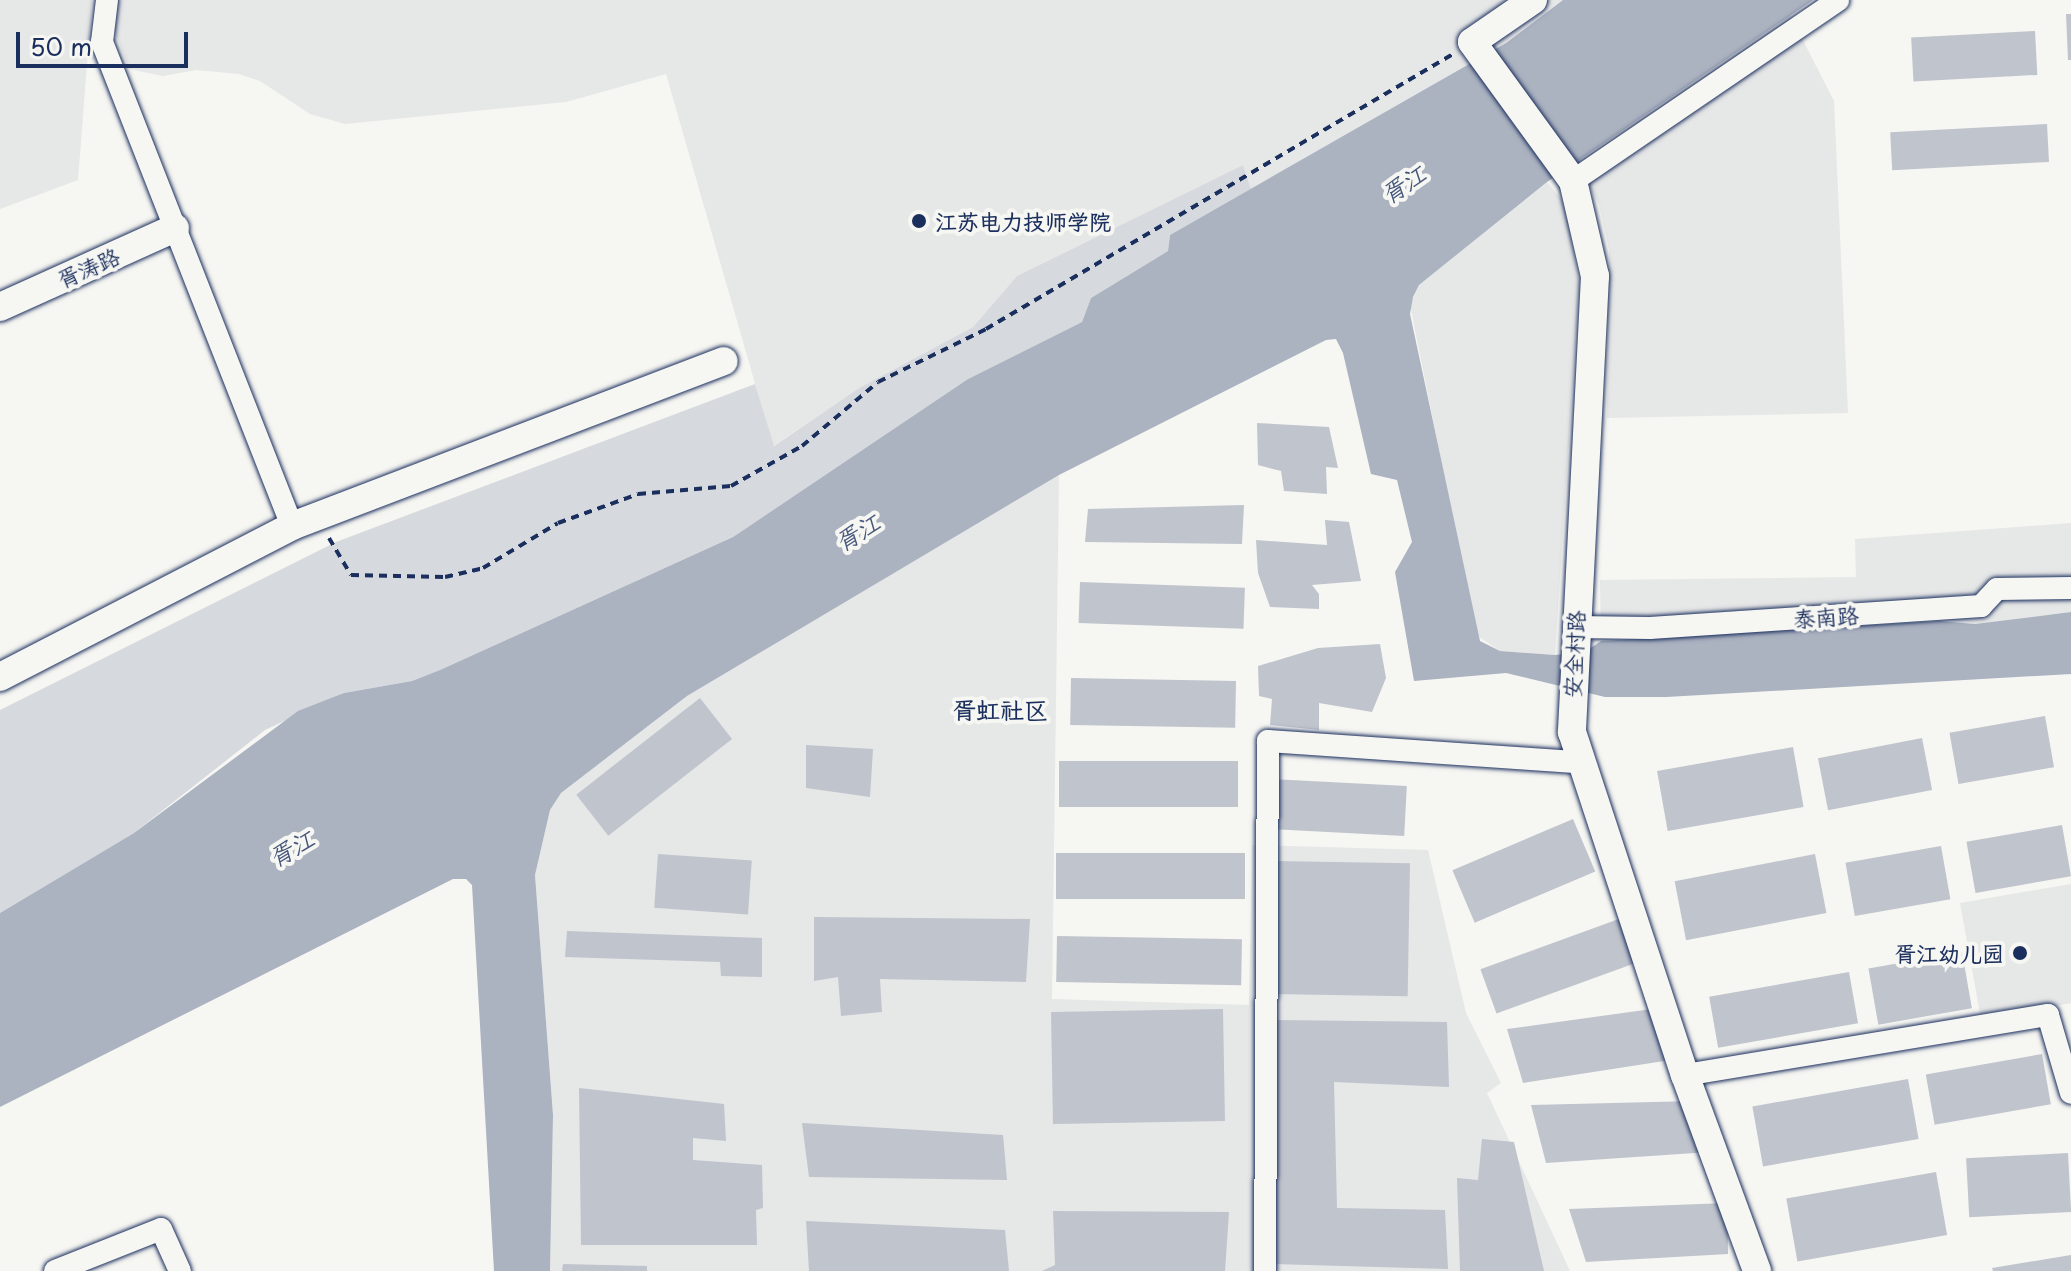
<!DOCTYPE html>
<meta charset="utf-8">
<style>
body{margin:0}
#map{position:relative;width:2071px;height:1271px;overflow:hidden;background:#f6f6f2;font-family:"Playpen Sans","LXGW WenKai TC",sans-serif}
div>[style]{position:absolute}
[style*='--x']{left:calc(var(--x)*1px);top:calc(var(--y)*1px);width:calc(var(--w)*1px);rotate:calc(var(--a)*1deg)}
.built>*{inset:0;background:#e6e7e7}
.green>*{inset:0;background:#d6d9dd}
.water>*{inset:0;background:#abb2c0}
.building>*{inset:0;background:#c0c4cd;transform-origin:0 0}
.path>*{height:4px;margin-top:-2px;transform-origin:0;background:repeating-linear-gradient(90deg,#1b2f5e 0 8px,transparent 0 14px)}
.roads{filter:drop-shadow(0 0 2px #1b2f5e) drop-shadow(0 0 2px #1b2f5e)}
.minor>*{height:22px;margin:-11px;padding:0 11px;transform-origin:11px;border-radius:11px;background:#f6f6f2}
.tertiary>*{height:28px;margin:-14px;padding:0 14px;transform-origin:14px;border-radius:14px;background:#f6f6f2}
.dots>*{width:22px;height:22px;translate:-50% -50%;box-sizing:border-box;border:4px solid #f6f6f2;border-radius:50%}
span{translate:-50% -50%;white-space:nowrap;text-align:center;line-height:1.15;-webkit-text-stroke:8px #f6f6f2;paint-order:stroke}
.poi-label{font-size:22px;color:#1b2f5e;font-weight:700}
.left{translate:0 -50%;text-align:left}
.right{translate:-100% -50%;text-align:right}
.street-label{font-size:22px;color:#1b2f5e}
.water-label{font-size:24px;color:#46567b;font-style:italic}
.neighbourhood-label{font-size:24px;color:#1b2f5e;font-weight:700}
.scale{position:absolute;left:16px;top:32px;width:172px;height:36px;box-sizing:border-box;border:4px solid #1b2f5e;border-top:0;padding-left:10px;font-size:24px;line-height:28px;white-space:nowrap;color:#1b2f5e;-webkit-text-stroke:6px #f6f6f2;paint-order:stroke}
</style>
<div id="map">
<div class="built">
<div style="clip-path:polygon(0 0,92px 0,78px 180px,0 209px)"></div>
<div style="clip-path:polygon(113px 0,1563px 0,1506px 43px,1251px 189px,1243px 165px,1017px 276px,973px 327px,859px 388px,773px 446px,666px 74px,566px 102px,345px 124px,310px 114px,260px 81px,239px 74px,196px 70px,163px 76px,129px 69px,110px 18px)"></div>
<div style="clip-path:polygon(1790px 15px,1834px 101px,1848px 413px,1607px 418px,1609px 249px,1599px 205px,1577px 160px)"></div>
<div style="clip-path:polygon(1547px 182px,1565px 204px,1579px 283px,1555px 655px,1500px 651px,1476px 635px,1410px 305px,1419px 285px)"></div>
<div style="clip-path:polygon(1059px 475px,1052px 999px,1249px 1005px,1252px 845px,1428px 850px,1466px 1013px,1501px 1083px,1487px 1093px,1570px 1271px,550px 1271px,553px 1115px,535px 875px,550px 810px,561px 793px,687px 696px)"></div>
<div style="clip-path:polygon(2071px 523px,2071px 612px,1975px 624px,1940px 621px,1601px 641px,1600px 580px,1856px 577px,1855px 539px)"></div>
<div style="clip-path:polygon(2071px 884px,2071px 1003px,1981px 1019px,1960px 903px)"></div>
</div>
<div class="green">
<div style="clip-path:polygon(1243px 165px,1251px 189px,1170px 235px,1168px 251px,1091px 298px,1082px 322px,968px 379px,733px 537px,440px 670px,412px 681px,344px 693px,265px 730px,134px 833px,0 913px,0 710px,336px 542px,755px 384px,774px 446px,859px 388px,973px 327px,1017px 276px)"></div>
</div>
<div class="water">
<div style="clip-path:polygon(1563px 0,1813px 0,1547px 182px,1419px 285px,1413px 297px,1410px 314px,1480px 641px,1500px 651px,1555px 655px,1585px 652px,1601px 641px,1940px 621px,1975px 624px,2071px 612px,2071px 674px,1666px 697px,1605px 697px,1506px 673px,1414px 681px,1395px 572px,1412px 542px,1397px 480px,1371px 474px,1343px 353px,1336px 339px,1326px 340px,1059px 475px,687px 696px,561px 793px,550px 810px,535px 875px,553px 1115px,550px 1271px,494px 1271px,472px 885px,466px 879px,453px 879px,0 1107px,0 913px,134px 833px,298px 711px,344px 693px,412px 681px,440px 670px,733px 537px,968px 379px,1082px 322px,1091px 298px,1168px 251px,1170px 235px,1506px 43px)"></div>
</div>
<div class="building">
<div style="clip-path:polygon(2066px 14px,2071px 14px,2071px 60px,2068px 60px)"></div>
<div style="left:2035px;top:31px;width:44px;height:124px;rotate:87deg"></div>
<div style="left:2047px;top:124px;width:38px;height:157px;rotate:87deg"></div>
<div style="clip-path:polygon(1257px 423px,1329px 427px,1338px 468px,1326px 467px,1327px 494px,1284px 491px,1281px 471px,1258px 465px)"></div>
<div style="clip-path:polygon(1244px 505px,1242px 544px,1085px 542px,1088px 509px)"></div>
<div style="clip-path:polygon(1325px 520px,1349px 522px,1361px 581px,1312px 585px,1319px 594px,1319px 609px,1270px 607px,1258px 573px,1256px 540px,1327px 545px)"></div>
<div style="left:1080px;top:582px;width:165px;height:41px;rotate:2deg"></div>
<div style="clip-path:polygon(1380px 644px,1386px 678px,1372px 712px,1319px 703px,1319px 730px,1270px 725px,1272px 699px,1259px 696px,1258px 666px,1318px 648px)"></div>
<div style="left:1071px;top:678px;width:165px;height:47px;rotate:1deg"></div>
<div style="left:700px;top:698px;width:52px;height:157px;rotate:52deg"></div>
<div style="left:2045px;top:716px;width:52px;height:97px;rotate:80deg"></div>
<div style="left:1922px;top:738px;width:53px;height:106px;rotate:79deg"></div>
<div style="clip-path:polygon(806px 745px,873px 749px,870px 797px,806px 788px)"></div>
<div style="left:1793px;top:747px;width:61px;height:138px;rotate:80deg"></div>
<div style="left:1059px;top:761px;width:179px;height:46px"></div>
<div style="left:1271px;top:779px;width:136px;height:50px;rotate:3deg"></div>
<div style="left:1573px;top:819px;width:57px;height:131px;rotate:67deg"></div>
<div style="left:2062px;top:825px;width:52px;height:97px;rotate:80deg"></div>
<div style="left:1941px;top:846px;width:54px;height:97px;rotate:80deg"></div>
<div style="left:1056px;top:853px;width:189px;height:46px"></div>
<div style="left:658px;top:854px;width:94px;height:54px;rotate:4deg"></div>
<div style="left:1815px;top:854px;width:60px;height:143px;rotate:79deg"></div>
<div style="left:1274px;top:861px;width:136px;height:133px;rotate:1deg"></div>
<div style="left:1627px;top:916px;width:47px;height:156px;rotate:70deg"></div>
<div style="clip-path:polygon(814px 917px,1030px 919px,1026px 982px,880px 979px,882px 1012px,841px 1016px,838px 977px,814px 981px)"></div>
<div style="clip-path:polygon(567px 931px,762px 938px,762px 977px,721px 976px,720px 962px,565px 957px)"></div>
<div style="left:1057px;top:936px;width:185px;height:46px;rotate:1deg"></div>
<div style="left:1962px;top:952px;width:57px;height:95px;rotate:80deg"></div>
<div style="left:1849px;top:972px;width:52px;height:142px;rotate:80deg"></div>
<div style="clip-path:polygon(1659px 1008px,1677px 1059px,1523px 1083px,1507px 1029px)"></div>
<div style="left:1223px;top:1009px;width:112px;height:172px;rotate:89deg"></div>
<div style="clip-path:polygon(1275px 1020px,1447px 1022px,1449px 1087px,1334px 1082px,1337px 1208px,1445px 1210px,1448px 1269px,1273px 1264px)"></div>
<div style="left:2042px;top:1054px;width:51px;height:118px;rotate:80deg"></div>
<div style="left:1908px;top:1079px;width:61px;height:158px;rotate:80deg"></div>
<div style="clip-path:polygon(579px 1088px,724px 1104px,726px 1141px,693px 1138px,693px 1160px,762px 1165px,763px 1208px,756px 1210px,757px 1245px,581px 1245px)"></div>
<div style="clip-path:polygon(1694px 1101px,1710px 1152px,1546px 1163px,1531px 1105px)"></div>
<div style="clip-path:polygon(802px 1123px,1003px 1135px,1007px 1180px,809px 1177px)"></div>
<div style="clip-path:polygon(1482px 1139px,1514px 1142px,1544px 1271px,1460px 1271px,1457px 1178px,1478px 1180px)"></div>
<div style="left:2068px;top:1153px;width:59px;height:102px;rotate:87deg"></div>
<div style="left:1936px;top:1172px;width:64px;height:152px;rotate:80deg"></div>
<div style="clip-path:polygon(1727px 1203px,1728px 1254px,1586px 1262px,1569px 1209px)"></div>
<div style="clip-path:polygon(1053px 1211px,1229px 1212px,1225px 1271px,1042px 1271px,1055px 1265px)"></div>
<div style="clip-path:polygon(806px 1221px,1005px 1230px,1009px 1271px,809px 1271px)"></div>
<div style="clip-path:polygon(2071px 1255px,2071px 1271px,1993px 1271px,1992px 1268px)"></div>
<div style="clip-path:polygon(563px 1264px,647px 1266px,647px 1271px,562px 1271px)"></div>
</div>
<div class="path">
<div style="--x:329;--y:538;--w:43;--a:59.3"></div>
<div style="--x:351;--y:575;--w:94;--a:1.2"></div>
<div style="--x:445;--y:577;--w:39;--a:-13"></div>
<div style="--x:483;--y:568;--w:87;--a:-31"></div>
<div style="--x:558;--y:523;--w:85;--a:-19.9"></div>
<div style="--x:638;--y:494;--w:93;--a:-4.9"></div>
<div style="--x:731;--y:486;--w:81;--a:-29.4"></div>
<div style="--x:802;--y:446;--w:99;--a:-40.1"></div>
<div style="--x:878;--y:382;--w:120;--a:-26.1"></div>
<div style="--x:986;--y:329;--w:542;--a:-30.49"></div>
</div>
<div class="roads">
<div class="minor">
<div style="--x:107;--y:0;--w:42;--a:96.8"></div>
<div style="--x:102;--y:42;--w:520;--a:68.57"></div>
<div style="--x:1573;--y:181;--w:321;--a:-34.3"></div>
<div style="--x:1574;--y:627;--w:76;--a:0.8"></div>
<div style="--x:1650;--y:628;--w:332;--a:-3.8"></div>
<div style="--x:1981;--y:606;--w:23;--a:-47"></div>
<div style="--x:1997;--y:589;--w:74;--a:-0.8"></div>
<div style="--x:1685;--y:1075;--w:368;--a:-9.4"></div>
<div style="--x:2048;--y:1015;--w:81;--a:73.6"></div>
<div style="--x:55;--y:1271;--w:114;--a:-21.6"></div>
<div style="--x:161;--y:1229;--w:46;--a:65.7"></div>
<div style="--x:1265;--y:1271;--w:530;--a:-89.68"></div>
<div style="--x:1268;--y:741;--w:311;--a:3.9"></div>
</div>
<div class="tertiary">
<div style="--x:1533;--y:0;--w:74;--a:145.5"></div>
<div style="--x:1472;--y:42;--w:172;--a:54"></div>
<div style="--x:1573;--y:181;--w:98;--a:77"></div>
<div style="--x:1595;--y:276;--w:457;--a:92.9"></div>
<div style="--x:1572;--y:732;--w:361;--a:71.8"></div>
<div style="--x:1685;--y:1075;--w:209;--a:69.8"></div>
<div style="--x:0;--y:307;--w:192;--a:-24.3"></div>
<div style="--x:0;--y:677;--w:329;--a:-27.3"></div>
<div style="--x:292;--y:526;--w:462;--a:-20.9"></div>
</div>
</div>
<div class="dots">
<div style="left:919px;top:221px;background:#1b2f5e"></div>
<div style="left:2020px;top:953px;background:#1b2f5e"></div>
</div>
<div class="poi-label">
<span class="left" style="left:935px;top:221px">江苏电力技师学院</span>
<span class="right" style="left:2004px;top:953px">胥江幼儿园</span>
</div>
<div class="street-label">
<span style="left:88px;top:267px;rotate:-24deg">胥涛路</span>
<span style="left:1826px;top:616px;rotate:-4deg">泰南路</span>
<span style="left:1573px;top:654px;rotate:-87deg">安全村路</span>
</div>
<div class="water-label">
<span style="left:1403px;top:184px;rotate:-33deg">胥江</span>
<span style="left:857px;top:532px;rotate:-31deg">胥江</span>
<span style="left:291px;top:848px;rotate:-29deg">胥江</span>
</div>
<div class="neighbourhood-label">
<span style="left:1000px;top:710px">胥虹社区</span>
</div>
<div class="scale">50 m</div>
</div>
